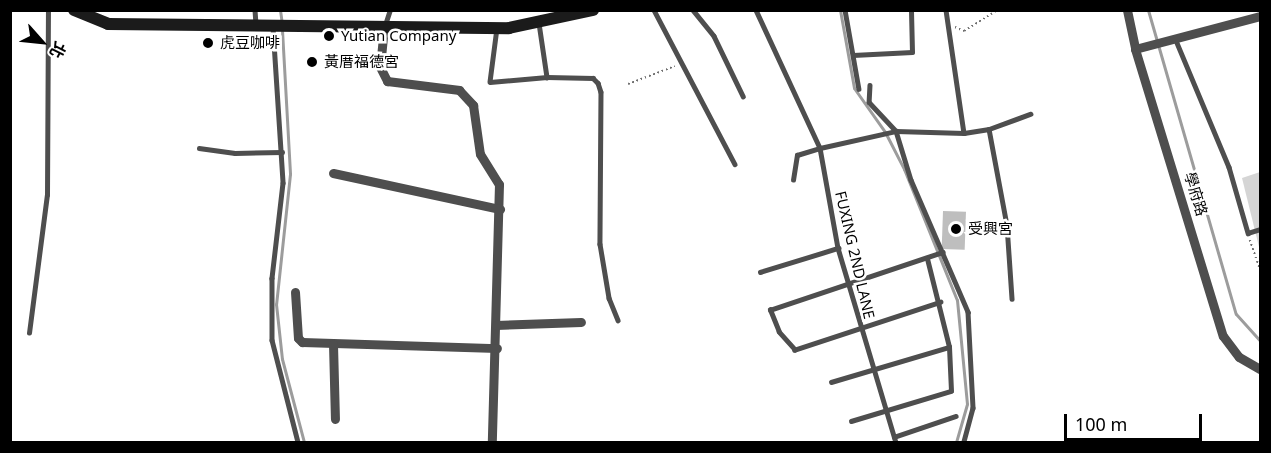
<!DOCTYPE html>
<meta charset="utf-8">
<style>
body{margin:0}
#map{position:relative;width:1271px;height:453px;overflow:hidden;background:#fff;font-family:"Noto Sans","Noto Sans TC",sans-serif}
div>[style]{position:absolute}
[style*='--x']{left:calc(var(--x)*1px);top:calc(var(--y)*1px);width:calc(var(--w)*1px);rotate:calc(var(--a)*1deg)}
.green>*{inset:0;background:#d5d5d5}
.stream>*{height:3px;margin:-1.5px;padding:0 1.5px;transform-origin:1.5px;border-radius:1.5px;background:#9c9c9c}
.building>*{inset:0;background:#bebebe;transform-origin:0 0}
.path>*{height:1.5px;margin-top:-0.75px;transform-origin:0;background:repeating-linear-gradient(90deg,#707070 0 1.5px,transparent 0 4.5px)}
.lane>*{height:4.5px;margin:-2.25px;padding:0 2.25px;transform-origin:2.25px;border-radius:2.25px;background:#4e4e4e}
.street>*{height:9px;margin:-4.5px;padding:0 4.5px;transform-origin:4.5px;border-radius:4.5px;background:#4e4e4e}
.secondary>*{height:12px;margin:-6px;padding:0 6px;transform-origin:6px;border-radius:6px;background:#1b1b1b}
.dots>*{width:16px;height:16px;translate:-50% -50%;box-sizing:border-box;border:3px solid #fff;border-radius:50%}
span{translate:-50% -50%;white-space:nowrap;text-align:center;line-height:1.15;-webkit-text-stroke:5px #fff;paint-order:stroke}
.poi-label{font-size:15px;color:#000}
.left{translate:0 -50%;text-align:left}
.street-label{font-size:15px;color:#000}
.frame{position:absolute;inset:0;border:12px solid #000;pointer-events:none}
.north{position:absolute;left:12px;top:12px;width:60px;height:60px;-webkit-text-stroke:4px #fff;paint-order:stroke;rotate:117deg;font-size:16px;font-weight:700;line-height:24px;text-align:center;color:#000}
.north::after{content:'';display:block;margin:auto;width:21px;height:27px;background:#000;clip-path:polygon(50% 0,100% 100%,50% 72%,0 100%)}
.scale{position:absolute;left:1064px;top:414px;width:138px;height:27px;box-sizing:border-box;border:3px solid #000;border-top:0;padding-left:8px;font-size:18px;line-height:21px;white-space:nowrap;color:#000;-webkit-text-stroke:4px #fff;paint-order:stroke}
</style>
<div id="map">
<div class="green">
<div style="clip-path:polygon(1260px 172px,1260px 251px,1242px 178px)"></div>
</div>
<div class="stream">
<div style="--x:280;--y:10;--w:14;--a:82"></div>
<div style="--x:840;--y:10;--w:79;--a:79.8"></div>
<div style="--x:854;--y:88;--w:54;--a:54.8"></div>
<div style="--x:885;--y:132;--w:42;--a:62.8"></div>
<div style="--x:904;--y:169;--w:141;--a:68"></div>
<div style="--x:957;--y:300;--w:104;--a:84.5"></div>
<div style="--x:967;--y:404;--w:40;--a:106"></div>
<div style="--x:1148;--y:10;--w:316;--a:73.9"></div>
<div style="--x:1236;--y:314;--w:36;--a:48"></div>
<div style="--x:282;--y:30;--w:144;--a:86.8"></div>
<div style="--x:290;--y:174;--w:131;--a:96.1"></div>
<div style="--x:276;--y:304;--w:55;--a:83.8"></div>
<div style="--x:282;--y:359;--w:86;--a:75.2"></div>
</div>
<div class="building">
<div style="left:943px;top:211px;width:23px;height:38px;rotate:2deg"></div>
</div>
<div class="path">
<div style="--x:955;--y:27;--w:10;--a:24"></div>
<div style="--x:964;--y:31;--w:40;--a:-32"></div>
<div style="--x:628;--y:84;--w:50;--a:-21"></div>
<div style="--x:1250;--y:240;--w:31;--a:71"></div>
</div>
<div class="lane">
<div style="--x:255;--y:10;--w:13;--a:86"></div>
<div style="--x:654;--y:10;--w:174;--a:62.3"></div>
<div style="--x:693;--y:10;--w:33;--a:51"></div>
<div style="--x:714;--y:36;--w:67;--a:64.2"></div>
<div style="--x:756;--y:10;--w:152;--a:65.1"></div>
<div style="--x:820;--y:148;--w:102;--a:79.8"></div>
<div style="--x:838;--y:248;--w:202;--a:73.4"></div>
<div style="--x:845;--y:10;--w:80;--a:80"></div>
<div style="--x:946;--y:10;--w:124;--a:81.7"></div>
<div style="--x:539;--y:23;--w:55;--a:81.6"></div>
<div style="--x:385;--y:25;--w:16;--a:-72"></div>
<div style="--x:273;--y:27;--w:156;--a:86.3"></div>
<div style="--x:283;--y:183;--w:96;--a:96.6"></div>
<div style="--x:272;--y:278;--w:62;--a:90"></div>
<div style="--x:272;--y:340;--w:105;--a:75.7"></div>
<div style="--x:497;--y:28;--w:54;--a:97.4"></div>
<div style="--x:490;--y:82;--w:57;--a:-5"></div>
<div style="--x:547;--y:77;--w:46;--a:1.2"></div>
<div style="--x:593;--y:78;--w:7;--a:45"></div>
<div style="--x:598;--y:83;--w:9;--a:72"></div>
<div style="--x:601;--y:92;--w:152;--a:90.4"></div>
<div style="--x:600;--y:244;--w:55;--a:80.5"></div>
<div style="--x:609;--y:298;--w:24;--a:68"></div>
<div style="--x:1175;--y:38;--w:140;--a:67.3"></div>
<div style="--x:1229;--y:167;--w:69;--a:73.9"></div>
<div style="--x:1248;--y:233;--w:13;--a:-18"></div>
<div style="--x:853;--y:55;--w:59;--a:-2.9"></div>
<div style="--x:912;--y:52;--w:42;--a:-91.4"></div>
<div style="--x:870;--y:85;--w:17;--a:93"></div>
<div style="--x:869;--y:102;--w:40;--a:47"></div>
<div style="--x:896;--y:131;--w:51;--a:73"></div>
<div style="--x:911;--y:180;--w:144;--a:66.6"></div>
<div style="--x:968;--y:312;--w:96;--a:87"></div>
<div style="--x:973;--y:408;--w:35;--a:105"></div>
<div style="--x:989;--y:129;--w:98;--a:79.4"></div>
<div style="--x:1007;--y:225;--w:74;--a:86.1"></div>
<div style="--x:199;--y:148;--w:36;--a:8"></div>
<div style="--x:235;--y:153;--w:47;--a:-1.2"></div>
<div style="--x:793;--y:180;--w:25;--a:-81"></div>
<div style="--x:797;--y:155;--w:24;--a:-17"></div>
<div style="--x:820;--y:148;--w:78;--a:-12.6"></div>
<div style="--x:896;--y:131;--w:68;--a:1.7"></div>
<div style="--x:964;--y:133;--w:25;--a:-9"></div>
<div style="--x:989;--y:129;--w:44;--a:-20.1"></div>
<div style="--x:760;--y:272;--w:82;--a:-17.1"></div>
<div style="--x:941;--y:302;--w:154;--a:161.8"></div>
<div style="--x:795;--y:350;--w:24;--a:-132"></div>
<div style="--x:779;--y:332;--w:24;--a:-112"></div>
<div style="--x:770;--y:310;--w:182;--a:-18.6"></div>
<div style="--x:29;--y:333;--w:139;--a:-82.6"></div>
<div style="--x:47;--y:195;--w:185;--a:-89.7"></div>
<div style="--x:831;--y:382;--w:123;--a:-16.5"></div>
<div style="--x:851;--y:421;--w:104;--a:-16.7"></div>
<div style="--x:951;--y:391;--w:44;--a:-92.6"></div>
<div style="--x:949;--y:347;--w:91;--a:-104"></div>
<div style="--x:894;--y:437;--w:65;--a:-18.7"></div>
</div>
<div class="street">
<div style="--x:1127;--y:10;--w:40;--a:78"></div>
<div style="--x:1135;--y:49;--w:300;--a:73"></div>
<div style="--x:1223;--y:336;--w:26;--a:53"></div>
<div style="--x:1239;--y:357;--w:24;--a:30"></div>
<div style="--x:384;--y:27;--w:40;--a:95.7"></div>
<div style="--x:380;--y:67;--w:16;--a:63"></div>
<div style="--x:387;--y:81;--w:73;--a:7.1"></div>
<div style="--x:459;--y:90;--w:21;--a:47"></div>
<div style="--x:473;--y:105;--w:49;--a:81.9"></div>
<div style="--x:480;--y:154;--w:36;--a:58"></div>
<div style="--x:499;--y:184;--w:258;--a:91.6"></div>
<div style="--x:1135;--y:49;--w:129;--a:-14.8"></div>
<div style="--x:333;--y:173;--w:171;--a:12.2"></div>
<div style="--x:295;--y:292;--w:46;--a:86.3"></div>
<div style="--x:298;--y:338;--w:6;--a:45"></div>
<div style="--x:302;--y:342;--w:195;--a:1.8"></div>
<div style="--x:496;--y:325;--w:85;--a:-2"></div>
<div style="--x:333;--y:344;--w:75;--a:88.5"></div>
</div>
<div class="secondary">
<div style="--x:74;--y:10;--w:37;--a:22"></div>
<div style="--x:108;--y:24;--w:401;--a:0.6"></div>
<div style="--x:509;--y:28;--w:86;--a:-12.1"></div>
</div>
<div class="dots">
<div style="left:329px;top:36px;background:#000"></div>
<div style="left:208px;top:43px;background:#000"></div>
<div style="left:312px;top:62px;background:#000"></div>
<div style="left:956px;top:229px;background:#000"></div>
</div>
<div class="poi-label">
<span class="left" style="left:341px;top:36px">Yutian Company</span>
<span class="left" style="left:220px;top:43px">虎豆咖啡</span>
<span class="left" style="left:324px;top:62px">黃厝福德宮</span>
<span class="left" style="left:968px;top:229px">受興宮</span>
</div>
<div class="street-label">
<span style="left:1196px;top:194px;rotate:73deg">學府路</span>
<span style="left:855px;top:255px;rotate:77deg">FUXING 2ND LANE</span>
</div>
<div class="frame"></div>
<div class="north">北</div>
<div class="scale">100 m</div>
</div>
